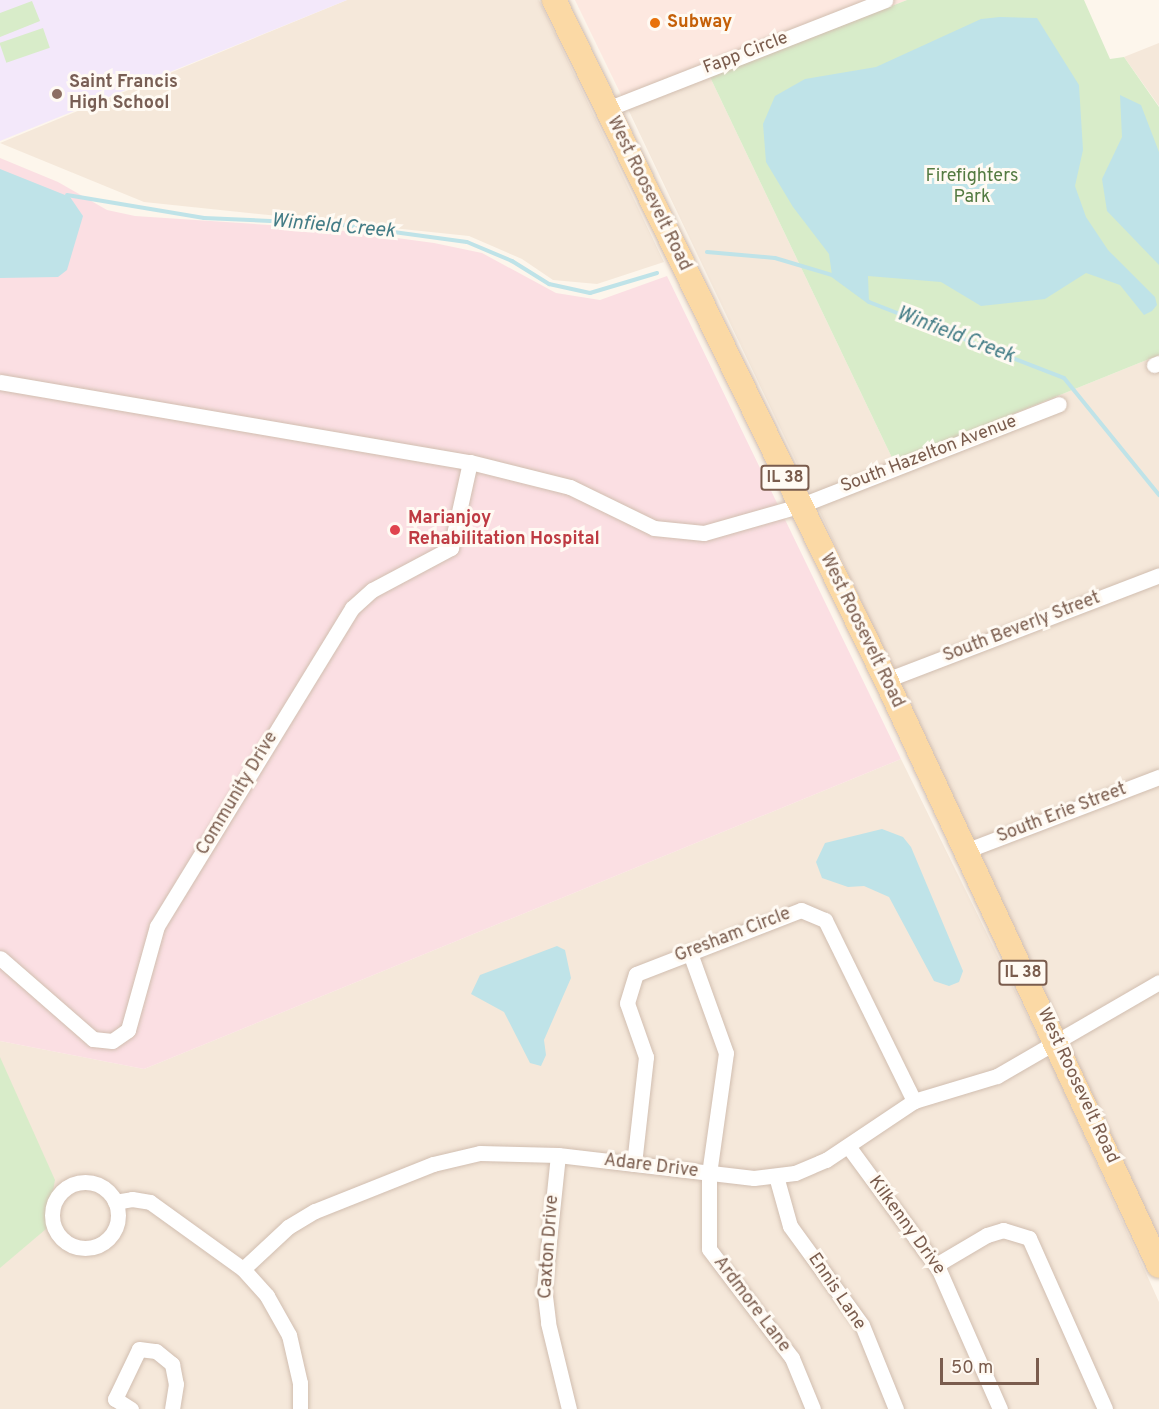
<!DOCTYPE html>
<style>
body{margin:0}
#map{position:relative;width:1159px;height:1409px;overflow:hidden;background:#fdf6ec;font-family:Overpass,sans-serif}
div>[style]{position:absolute}
[style*='--x']{left:calc(var(--x)*1px);top:calc(var(--y)*1px);width:calc(var(--w)*1px);rotate:calc(var(--a)*1deg)}
.residential>*{inset:0;background:#f5e8da}
.commercial>*{inset:0;background:#fde8e0}
.education>*{inset:0;background:#f3e8fa}
.medical>*{inset:0;background:#fbdfe3}
.green>*{inset:0;background:#d8ecc9;transform-origin:0 0}
.water>*{inset:0;background:#bfe3e8}
.stream>*{height:4px;margin:-2px;padding:0 2px;transform-origin:2px;border-radius:2px;background:#bfe3e8}
.roads{filter:drop-shadow(0 0 2px #d1beb0) drop-shadow(0 0 2px #d1beb0)}
.street>*{height:15px;margin:-7.5px;padding:0 7.5px;transform-origin:7.5px;border-radius:7.5px;background:#fff}
.street>.ring{margin:-7.5px;padding:0;box-sizing:content-box;background:none;border:15px solid #fff;border-radius:50%}
.primary>*{height:24px;margin:-12px;padding:0 12px;transform-origin:12px;border-radius:12px;background:#fbd9a5}
.dots>*{width:16px;height:16px;translate:-50% -50%;box-sizing:border-box;border:3px solid #fffaf3;border-radius:50%}
span{translate:-50% -50%;white-space:nowrap;text-align:center;line-height:1.15;-webkit-text-stroke:6px #fffaf3;paint-order:stroke}
.shield-label span{padding:2px 4px;background:#fffaf3;border:2px solid;border-radius:4px;-webkit-text-stroke-width:0}
.shield-label{font-size:16px;color:#7a5c4d;font-weight:700}
.food-label{font-size:18px;color:#c56008;font-weight:700}
.left{translate:0 -50%;text-align:left}
.street-label{font-size:18px;color:#7a5c4d}
.education-label{font-size:18px;color:#785e54;font-weight:700}
.park-label{font-size:18px;color:#537a41}
.health-label{font-size:18px;color:#be3a42;font-weight:700}
.water-label{font-size:20px;color:#437c86;font-style:italic}
.scale{position:absolute;left:940px;top:1358px;width:99px;height:27px;box-sizing:border-box;border:3px solid #7a5c4d;border-top:0;padding-left:8px;font-size:18px;line-height:21px;white-space:nowrap;color:#7a5c4d;-webkit-text-stroke:4px #fffaf3;paint-order:stroke}
</style>
<div id="map">
<div class="residential">
<div style="clip-path:polygon(347px 0,539px 0,664px 262px,597px 284px,553px 280px,522px 259px,469px 236px,144px 202px,0 143px)"></div>
<div style="clip-path:polygon(1159px 43px,1159px 106px,1124px 57px)"></div>
<div style="clip-path:polygon(710px 77px,894px 462px,1159px 355px,1159px 1245px,812px 495px,628px 109px)"></div>
<div style="clip-path:polygon(901px 759px,1057px 1076px,1159px 1302px,1159px 1409px,0 1409px,0 1041px,144px 1069px)"></div>
</div>
<div class="commercial">
<div style="clip-path:polygon(575px 0,907px 0,628px 109px)"></div>
</div>
<div class="education">
<div style="clip-path:polygon(0 0,347px 0,0 141px)"></div>
</div>
<div class="medical">
<div style="clip-path:polygon(0 158px,58px 182px,107px 210px,135px 216px,330px 229px,434px 243px,482px 253px,556px 293px,600px 300px,667px 276px,901px 759px,144px 1069px,0 1041px)"></div>
</div>
<div class="green">
<div style="clip-path:polygon(907px 0,1084px 0,1110px 59px,1124px 57px,1159px 107px,1159px 355px,894px 462px,710px 77px)"></div>
<div style="clip-path:polygon(32px 1px,40px 21px,0 37px,0 13px)"></div>
<div style="left:43px;top:28px;width:21px;height:46px;rotate:71deg"></div>
<div style="clip-path:polygon(0 1057px,55px 1180px,46px 1229px,0 1268px)"></div>
</div>
<div class="water">
<div style="clip-path:polygon(1000px 17px,1037px 18px,1079px 85px,1083px 150px,1075px 186px,1086px 217px,1108px 250px,1155px 297px,1157px 305px,1152px 311px,1144px 315px,1120px 285px,1086px 273px,1045px 299px,981px 306px,941px 282px,868px 276px,869px 302px,832px 275px,829px 254px,793px 207px,766px 162px,763px 124px,775px 96px,805px 79px,876px 67px,981px 19px)"></div>
<div style="clip-path:polygon(1120px 95px,1141px 105px,1159px 152px,1159px 265px,1107px 211px,1102px 179px,1122px 137px)"></div>
<div style="clip-path:polygon(0 169px,70px 197px,83px 216px,67px 270px,58px 277px,0 278px)"></div>
<div style="clip-path:polygon(882px 829px,903px 837px,911px 847px,963px 971px,959px 982px,949px 986px,934px 981px,889px 897px,864px 886px,848px 887px,822px 878px,816px 862px,825px 843px)"></div>
<div style="clip-path:polygon(557px 946px,565px 950px,571px 978px,544px 1040px,546px 1055px,541px 1066px,530px 1063px,504px 1012px,471px 994px,480px 975px)"></div>
</div>
<div class="stream">
<div style="--x:67;--y:195;--w:139;--a:9.5"></div>
<div style="--x:204;--y:218;--w:131;--a:2.6"></div>
<div style="--x:335;--y:224;--w:133;--a:7.8"></div>
<div style="--x:467;--y:242;--w:49;--a:22.9"></div>
<div style="--x:512;--y:261;--w:44;--a:31.9"></div>
<div style="--x:549;--y:284;--w:42;--a:12.4"></div>
<div style="--x:590;--y:293;--w:70;--a:-16.6"></div>
<div style="--x:707;--y:252;--w:68;--a:5"></div>
<div style="--x:775;--y:258;--w:59;--a:16.6"></div>
<div style="--x:832;--y:275;--w:46;--a:36.1"></div>
<div style="--x:869;--y:302;--w:209;--a:21.3"></div>
<div style="--x:1064;--y:378;--w:151;--a:50.9"></div>
</div>
<div class="roads">
<div class="street">
<div style="--x:607;--y:109;--w:299;--a:-21.4"></div>
<div style="--x:1154;--y:365;--w:5;--a:-22"></div>
<div style="--x:0;--y:382;--w:477;--a:9.7"></div>
<div style="--x:470;--y:462;--w:88;--a:102.5"></div>
<div style="--x:451;--y:548;--w:89;--a:152"></div>
<div style="--x:372;--y:590;--w:27;--a:138"></div>
<div style="--x:352;--y:608;--w:373;--a:121.5"></div>
<div style="--x:157;--y:926;--w:108;--a:105.6"></div>
<div style="--x:128;--y:1030;--w:19;--a:145"></div>
<div style="--x:112;--y:1041;--w:19;--a:-174"></div>
<div style="--x:93;--y:1039;--w:123;--a:-138.9"></div>
<div style="--x:470;--y:462;--w:103;--a:14"></div>
<div style="--x:570;--y:487;--w:93;--a:26"></div>
<div style="--x:654;--y:528;--w:50;--a:5.7"></div>
<div style="--x:704;--y:533;--w:99;--a:-15.9"></div>
<div style="--x:799;--y:506;--w:279;--a:-21.4"></div>
<div style="--x:886;--y:680;--w:292;--a:-21"></div>
<div style="--x:965;--y:851;--w:208;--a:-20.9"></div>
<div style="--x:690;--y:953;--w:106;--a:70.2"></div>
<div style="--x:726;--y:1053;--w:122;--a:98"></div>
<div style="--x:709;--y:1174;--w:75;--a:90"></div>
<div style="--x:709;--y:1249;--w:137;--a:52.7"></div>
<div style="--x:792;--y:1358;--w:55;--a:67.6"></div>
<div style="--x:848;--y:1146;--w:154;--a:53.7"></div>
<div style="--x:939;--y:1270;--w:152;--a:66.3"></div>
<div style="--x:558;--y:1155;--w:134;--a:96"></div>
<div style="--x:544;--y:1288;--w:35;--a:83"></div>
<div style="--x:548;--y:1323;--w:89;--a:76.3"></div>
<div style="--x:634;--y:1164;--w:108;--a:-83.6"></div>
<div style="--x:646;--y:1057;--w:57;--a:-109.4"></div>
<div style="--x:627;--y:1003;--w:30;--a:-73"></div>
<div style="--x:636;--y:974;--w:177;--a:-21.2"></div>
<div style="--x:801;--y:910;--w:26;--a:23"></div>
<div style="--x:825;--y:920;--w:202;--a:63.8"></div>
<div style="--x:776;--y:1176;--w:52;--a:74.4"></div>
<div style="--x:790;--y:1226;--w:122;--a:54"></div>
<div style="--x:862;--y:1325;--w:91;--a:68"></div>
<div class="ring" style="left:52px;top:1182px;width:51px;height:51px"></div>
<div style="--x:115;--y:1202;--w:17;--a:-10"></div>
<div style="--x:132;--y:1199;--w:18;--a:9"></div>
<div style="--x:150;--y:1202;--w:115;--a:35.8"></div>
<div style="--x:243;--y:1269;--w:36;--a:48"></div>
<div style="--x:267;--y:1296;--w:45;--a:60.6"></div>
<div style="--x:289;--y:1335;--w:49;--a:77.1"></div>
<div style="--x:300;--y:1383;--w:26;--a:90"></div>
<div style="--x:936;--y:1265;--w:59;--a:-30.5"></div>
<div style="--x:987;--y:1235;--w:17;--a:-17"></div>
<div style="--x:1003;--y:1230;--w:27;--a:17"></div>
<div style="--x:1029;--y:1238;--w:187;--a:66"></div>
<div style="--x:243;--y:1269;--w:62;--a:-43"></div>
<div style="--x:288;--y:1227;--w:31;--a:-31"></div>
<div style="--x:315;--y:1211;--w:127;--a:-21.7"></div>
<div style="--x:433;--y:1164;--w:48;--a:-13.2"></div>
<div style="--x:480;--y:1153;--w:78;--a:1.5"></div>
<div style="--x:558;--y:1155;--w:197;--a:6.7"></div>
<div style="--x:754;--y:1178;--w:41;--a:-7"></div>
<div style="--x:795;--y:1173;--w:34;--a:-23"></div>
<div style="--x:826;--y:1160;--w:106;--a:-33.8"></div>
<div style="--x:914;--y:1101;--w:87;--a:-16.8"></div>
<div style="--x:997;--y:1076;--w:187;--a:-30.1"></div>
<div style="--x:131;--y:1409;--w:19;--a:-148"></div>
<div style="--x:115;--y:1399;--w:55;--a:-64.4"></div>
<div style="--x:139;--y:1349;--w:17;--a:7"></div>
<div style="--x:156;--y:1351;--w:21;--a:39"></div>
<div style="--x:172;--y:1364;--w:20;--a:79"></div>
<div style="--x:176;--y:1384;--w:25;--a:99"></div>
</div>
<div class="primary">
<div style="--x:554;--y:0;--w:757;--a:63.98"></div>
<div style="--x:886;--y:680;--w:646;--a:65.02"></div>
</div>
</div>
<div class="dots">
<div style="left:655px;top:23px;background:#e8710a"></div>
<div style="left:57px;top:94px;background:#8d6e63"></div>
<div style="left:395px;top:530px;background:#e0444e"></div>
</div>
<div class="shield-label">
<span style="left:785px;top:478px">IL 38</span>
<span style="left:1023px;top:973px">IL 38</span>
</div>
<div class="food-label">
<span class="left" style="left:667px;top:23px">Subway</span>
</div>
<div class="street-label">
<span style="left:746px;top:54px;rotate:-21deg">Fapp Circle</span>
<span style="left:648px;top:194px;rotate:64deg">West Roosevelt Road</span>
<span style="left:929px;top:455px;rotate:-21deg">South Hazelton Avenue</span>
<span style="left:1022px;top:628px;rotate:-21deg">South Beverly Street</span>
<span style="left:861px;top:631px;rotate:64deg">West Roosevelt Road</span>
<span style="left:238px;top:794px;rotate:-59deg">Community Drive</span>
<span style="left:1062px;top:814px;rotate:-21deg">South Erie Street</span>
<span style="left:733px;top:936px;rotate:-21deg">Gresham Circle</span>
<span style="left:1077px;top:1086px;rotate:65deg">West Roosevelt Road</span>
<span style="left:651px;top:1167px;rotate:7deg">Adare Drive</span>
<span style="left:906px;top:1226px;rotate:54deg">Kilkenny Drive</span>
<span style="left:550px;top:1247px;rotate:-86deg">Caxton Drive</span>
<span style="left:836px;top:1292px;rotate:56deg">Ennis Lane</span>
<span style="left:751px;top:1305px;rotate:53deg">Ardmore Lane</span>
</div>
<div class="education-label">
<span class="left" style="left:69px;top:94px">Saint Francis<br>High School</span>
</div>
<div class="park-label">
<span style="left:972px;top:188px">Firefighters<br>Park</span>
</div>
<div class="health-label">
<span class="left" style="left:408px;top:530px">Marianjoy<br>Rehabilitation Hospital</span>
</div>
<div class="water-label">
<span style="left:333px;top:227px;rotate:5deg">Winfield Creek</span>
<span style="left:955px;top:336px;rotate:21deg">Winfield Creek</span>
</div>
<div class="scale">50 m</div>
</div>
